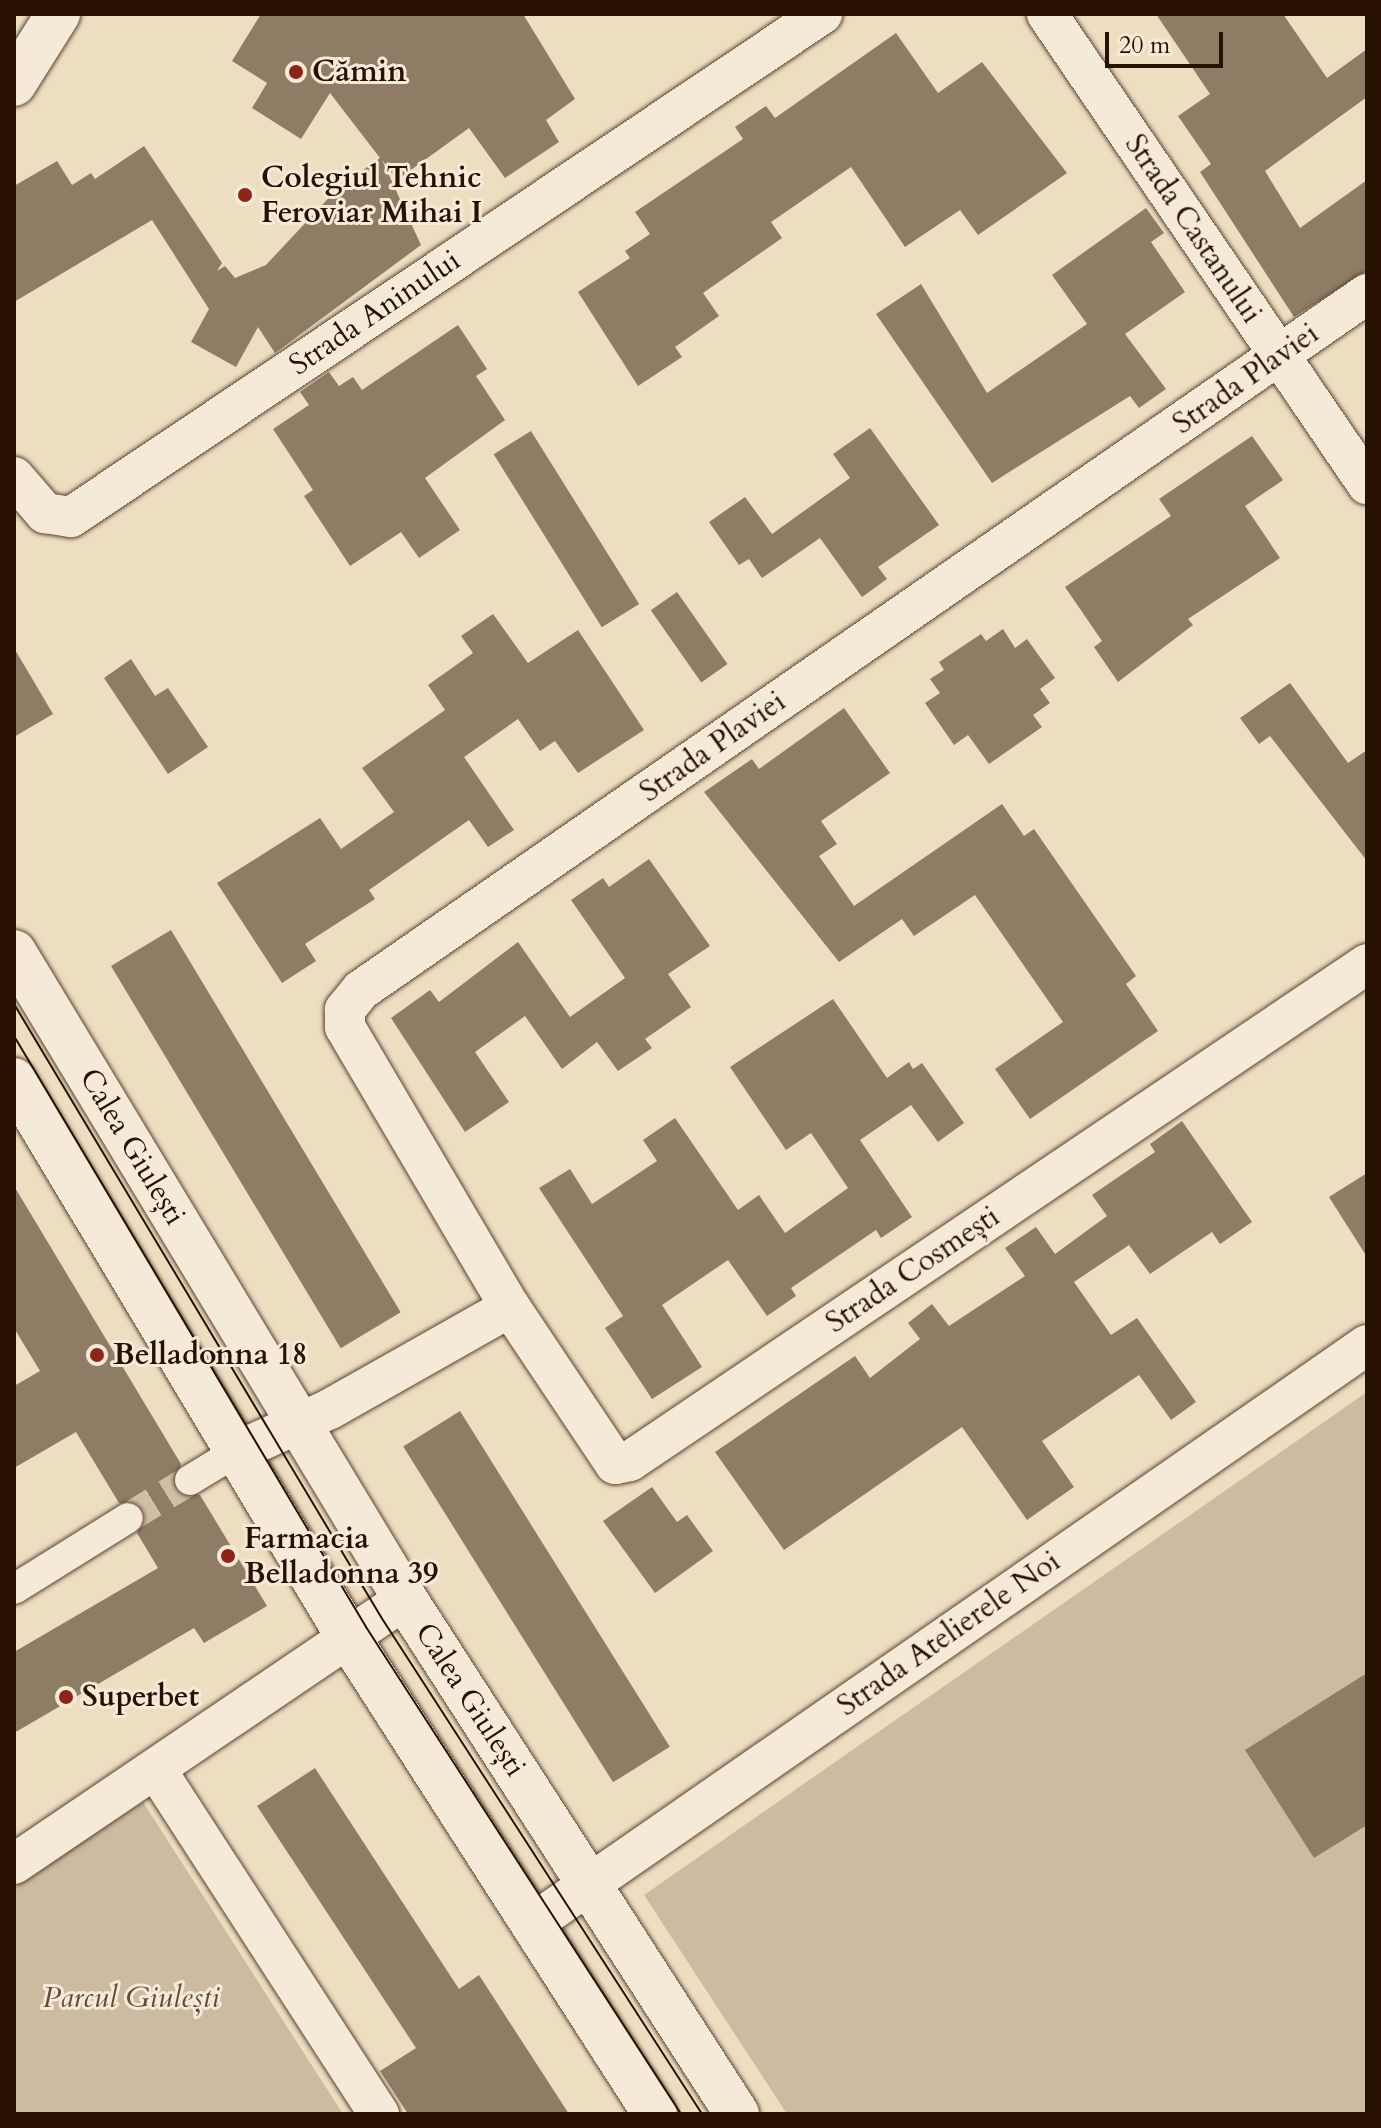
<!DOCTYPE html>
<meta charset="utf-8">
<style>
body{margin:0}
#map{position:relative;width:1381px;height:2128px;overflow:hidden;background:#eedec1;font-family:Cardo,serif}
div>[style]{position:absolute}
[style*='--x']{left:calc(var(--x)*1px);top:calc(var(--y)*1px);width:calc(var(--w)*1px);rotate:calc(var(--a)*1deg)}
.green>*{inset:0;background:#ccbba0}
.building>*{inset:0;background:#8f7c65;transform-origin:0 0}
.pedestrian-tunnel>*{height:30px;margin-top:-15px;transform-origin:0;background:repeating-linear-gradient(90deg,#d0bfa4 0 30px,transparent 0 45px)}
.roads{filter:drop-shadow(0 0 2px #5a4431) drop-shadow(0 0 2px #5a4431)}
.pedestrian>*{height:30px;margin:-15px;padding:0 15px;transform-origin:15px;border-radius:15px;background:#f4ead7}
.minor>*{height:40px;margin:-20px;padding:0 20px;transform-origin:20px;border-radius:20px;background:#f4ead7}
.tertiary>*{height:44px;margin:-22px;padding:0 22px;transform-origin:22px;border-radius:22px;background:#f4ead7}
.secondary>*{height:44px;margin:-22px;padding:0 22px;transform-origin:22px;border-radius:22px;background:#f4ead7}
.tram>*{height:2px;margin:-1px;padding:0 1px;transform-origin:1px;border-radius:1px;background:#281101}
.dots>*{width:22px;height:22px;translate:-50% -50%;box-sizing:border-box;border:4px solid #f4ead7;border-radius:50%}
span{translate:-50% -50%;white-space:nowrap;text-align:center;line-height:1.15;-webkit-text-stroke:6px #f4ead7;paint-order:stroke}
.poi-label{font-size:30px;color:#281101;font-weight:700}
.left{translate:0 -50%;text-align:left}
.street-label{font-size:30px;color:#281101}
.park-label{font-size:30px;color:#614c39;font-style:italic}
.frame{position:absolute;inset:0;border:16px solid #281101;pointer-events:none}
.scale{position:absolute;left:1105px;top:32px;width:118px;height:36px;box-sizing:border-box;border:4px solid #281101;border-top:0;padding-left:10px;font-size:24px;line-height:28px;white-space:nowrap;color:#281101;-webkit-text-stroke:6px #f4ead7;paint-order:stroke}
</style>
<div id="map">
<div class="green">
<div style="clip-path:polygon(1367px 1392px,1367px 2114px,787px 2114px,644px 1895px)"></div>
<div style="clip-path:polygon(143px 1802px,343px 2114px,14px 2114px,14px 1887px)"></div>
</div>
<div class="building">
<div style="clip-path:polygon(261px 14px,523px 14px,575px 99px,546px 120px,559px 142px,505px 178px,469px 128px,397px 180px,382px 160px,421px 245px,275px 353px,258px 327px,236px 367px,191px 342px,209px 309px,152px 220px,14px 302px,14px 186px,57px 161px,72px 185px,91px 173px,95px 179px,144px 146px,222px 263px,217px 271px,225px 266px,235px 278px,266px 265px,338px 188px,380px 158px,330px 93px,301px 139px,252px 108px,267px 83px,232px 61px)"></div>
<div style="clip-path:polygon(1156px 14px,1283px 14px,1327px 78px,1367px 49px,1367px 97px,1265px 171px,1300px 228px,1367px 180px,1367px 271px,1294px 317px,1200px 172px,1211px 164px,1178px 116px,1210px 94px)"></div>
<div style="clip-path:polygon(896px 33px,938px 93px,982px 62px,1067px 173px,978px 235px,960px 210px,905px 247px,851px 167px,771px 222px,782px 238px,703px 293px,719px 316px,675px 347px,682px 357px,638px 386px,578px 292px,630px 258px,625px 251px,650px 234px,635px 212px,743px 139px,735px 127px,766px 106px,775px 118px)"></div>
<div style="clip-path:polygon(1146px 208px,1164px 233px,1151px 242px,1185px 292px,1125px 334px,1166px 389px,1139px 408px,1130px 396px,992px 483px,876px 314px,921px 284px,987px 393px,1087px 324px,1052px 275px)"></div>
<div style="clip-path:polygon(458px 325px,487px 369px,476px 376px,505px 420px,425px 478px,460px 530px,419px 558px,401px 532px,350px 566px,304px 496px,313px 490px,273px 429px,309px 405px,300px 392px,329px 372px,339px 386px,353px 377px,362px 390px)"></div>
<div style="clip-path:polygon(870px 428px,939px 525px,878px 567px,887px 579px,862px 597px,820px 538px,762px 578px,749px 559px,739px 565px,709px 522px,745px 497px,772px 534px,850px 478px,833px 454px)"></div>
<div style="left:531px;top:431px;width:204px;height:44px;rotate:58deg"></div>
<div style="clip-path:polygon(1252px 436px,1283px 480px,1245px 506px,1280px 558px,1188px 619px,1193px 625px,1118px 682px,1094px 647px,1102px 641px,1065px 587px,1171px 516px,1159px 499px)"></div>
<div style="left:677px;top:592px;width:88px;height:32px;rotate:55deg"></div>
<div style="clip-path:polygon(493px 614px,528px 663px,578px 630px,644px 730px,578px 773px,555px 741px,540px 751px,518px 719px,464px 757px,514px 830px,488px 847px,469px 820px,369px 890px,375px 899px,305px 944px,316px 961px,282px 983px,217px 883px,320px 818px,341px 849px,394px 812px,362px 768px,445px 710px,428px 685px,473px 653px,461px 636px)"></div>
<div style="clip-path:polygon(1003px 629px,1015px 648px,1027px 639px,1055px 678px,1040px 689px,1050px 703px,1033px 715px,1042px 727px,989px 764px,968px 735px,954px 745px,925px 703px,940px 693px,930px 679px,944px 670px,939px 662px,981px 634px,986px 641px)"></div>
<div style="clip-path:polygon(14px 648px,53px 714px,14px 737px)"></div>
<div style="clip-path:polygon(131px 659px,155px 696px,168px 688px,208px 747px,168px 774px,104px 678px)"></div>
<div style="clip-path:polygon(1290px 683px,1348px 763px,1367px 750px,1367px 861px,1270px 736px,1259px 744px,1240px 718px)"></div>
<div style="clip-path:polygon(844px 708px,890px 773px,821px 821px,837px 844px,819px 856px,854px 906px,1002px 804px,1024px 836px,1034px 829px,1136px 976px,1126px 984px,1158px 1031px,1030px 1119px,995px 1069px,1063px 1022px,975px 895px,914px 936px,902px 919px,839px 962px,704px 792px,752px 759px,759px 769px)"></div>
<div style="clip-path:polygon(649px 859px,710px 946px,668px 974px,691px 1007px,645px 1039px,652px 1048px,618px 1071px,597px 1042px,562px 1069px,525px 1016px,475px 1052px,509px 1102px,465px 1132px,391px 1018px,430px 990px,439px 1002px,518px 942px,570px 1017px,625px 978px,571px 900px,603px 878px,609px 887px)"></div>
<div style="left:171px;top:930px;width:446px;height:70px;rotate:59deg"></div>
<div style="clip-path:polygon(833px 999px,887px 1078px,909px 1062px,913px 1069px,922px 1063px,964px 1123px,938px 1142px,911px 1105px,860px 1140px,912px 1217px,881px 1238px,876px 1230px,791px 1288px,796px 1296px,767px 1316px,728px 1260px,662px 1305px,702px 1367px,652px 1399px,605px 1328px,623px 1316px,539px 1188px,570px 1169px,592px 1204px,657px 1161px,643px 1140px,675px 1118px,738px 1210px,759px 1195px,785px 1233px,848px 1188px,811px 1133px,786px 1150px,730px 1067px)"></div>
<div style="clip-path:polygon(1182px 1121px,1252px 1222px,1220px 1244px,1212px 1232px,1150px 1274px,1129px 1245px,1074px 1282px,1111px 1335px,1137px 1318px,1196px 1402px,1171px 1420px,1139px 1375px,1042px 1441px,1074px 1487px,1027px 1520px,962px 1427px,784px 1550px,715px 1452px,855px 1356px,870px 1378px,920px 1339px,908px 1323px,932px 1304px,949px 1326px,1025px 1276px,1005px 1248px,1036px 1227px,1055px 1254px,1107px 1216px,1092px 1195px,1155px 1152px,1150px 1144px)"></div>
<div style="clip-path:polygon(1367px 1173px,1367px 1257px,1329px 1197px)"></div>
<div style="clip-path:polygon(14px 1186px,181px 1464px,174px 1489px,200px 1495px,267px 1606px,204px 1643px,194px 1628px,14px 1733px,14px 1652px,158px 1568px,137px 1533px,144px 1509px,119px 1503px,76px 1432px,14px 1468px,14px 1386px,40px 1371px,14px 1328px)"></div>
<div style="left:460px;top:1411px;width:396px;height:67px;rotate:58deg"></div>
<div style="clip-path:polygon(652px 1487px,677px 1522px,687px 1515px,713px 1551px,655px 1593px,603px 1521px)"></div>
<div style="clip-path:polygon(1367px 1673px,1367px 1825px,1314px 1858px,1245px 1750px)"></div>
<div style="clip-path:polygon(315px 1768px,459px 1989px,479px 1975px,569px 2114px,408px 2114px,380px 2071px,416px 2048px,257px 1806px)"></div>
</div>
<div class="pedestrian-tunnel">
<div style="--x:128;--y:1518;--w:73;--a:-31.5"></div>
</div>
<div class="roads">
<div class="pedestrian">
<div style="--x:190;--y:1480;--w:54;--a:-31.3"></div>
<div style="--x:14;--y:1589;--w:134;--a:-31.9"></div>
</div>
<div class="minor">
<div style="--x:1047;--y:14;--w:569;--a:55.75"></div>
<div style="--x:1367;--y:294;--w:1223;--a:145.32"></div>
<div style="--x:361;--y:990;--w:26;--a:129"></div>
<div style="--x:345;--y:1010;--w:17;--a:90"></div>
<div style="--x:345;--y:1027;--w:325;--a:59.5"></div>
<div style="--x:510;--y:1307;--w:189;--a:56.2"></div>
<div style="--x:615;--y:1464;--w:15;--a:-11"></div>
<div style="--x:630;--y:1461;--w:889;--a:-33.99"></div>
<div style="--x:14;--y:477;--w:48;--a:49.3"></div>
<div style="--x:45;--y:513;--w:26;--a:9"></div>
<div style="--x:71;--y:517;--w:904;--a:-33.81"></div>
<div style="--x:236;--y:1452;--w:103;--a:-24.6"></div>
<div style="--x:330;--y:1409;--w:207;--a:-29.5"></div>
<div style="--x:157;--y:1771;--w:409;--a:57.1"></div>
<div style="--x:14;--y:1864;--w:472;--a:-34.1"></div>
<div style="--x:532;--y:1924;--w:1016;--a:-34.74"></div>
</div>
<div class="tertiary">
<div style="--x:14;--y:84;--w:83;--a:-57.8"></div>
</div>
<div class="secondary">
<div style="--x:14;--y:952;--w:756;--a:58.85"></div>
<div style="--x:405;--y:1599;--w:613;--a:57.19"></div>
<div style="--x:14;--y:1080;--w:651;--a:59.02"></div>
<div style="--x:349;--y:1638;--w:566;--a:57.26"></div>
</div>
</div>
<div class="tram">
<div style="--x:14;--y:1004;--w:714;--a:59.09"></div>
<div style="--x:381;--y:1617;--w:592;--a:57.14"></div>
<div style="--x:14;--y:1036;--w:688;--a:59.22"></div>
<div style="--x:366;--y:1627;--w:580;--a:57.1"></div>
</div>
<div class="dots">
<div style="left:296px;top:72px;background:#8f2418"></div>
<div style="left:245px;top:195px;background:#8f2418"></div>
<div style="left:97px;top:1355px;background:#8f2418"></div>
<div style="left:228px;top:1556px;background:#8f2418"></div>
<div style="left:66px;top:1697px;background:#8f2418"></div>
</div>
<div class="poi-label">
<span class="left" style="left:312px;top:72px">Cămin</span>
<span class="left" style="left:261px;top:195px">Colegiul Tehnic<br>Feroviar Mihai I</span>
<span class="left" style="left:113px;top:1355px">Belladonna 18</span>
<span class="left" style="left:244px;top:1556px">Farmacia<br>Belladonna 39</span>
<span class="left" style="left:82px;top:1697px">Superbet</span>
</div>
<div class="street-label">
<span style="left:1193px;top:229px;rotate:56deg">Strada Castanului</span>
<span style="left:375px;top:313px;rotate:-34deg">Strada Aninului</span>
<span style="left:1246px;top:379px;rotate:-35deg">Strada Plaviei</span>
<span style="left:713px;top:747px;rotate:-35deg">Strada Plaviei</span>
<span style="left:132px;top:1147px;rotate:59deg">Calea Giulești</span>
<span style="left:913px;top:1270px;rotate:-34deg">Strada Cosmești</span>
<span style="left:949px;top:1634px;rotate:-35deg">Strada Atelierele Noi</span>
<span style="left:470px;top:1700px;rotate:57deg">Calea Giulești</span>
</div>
<div class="park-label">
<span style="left:131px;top:1998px">Parcul Giulești</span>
</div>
<div class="frame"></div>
<div class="scale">20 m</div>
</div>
